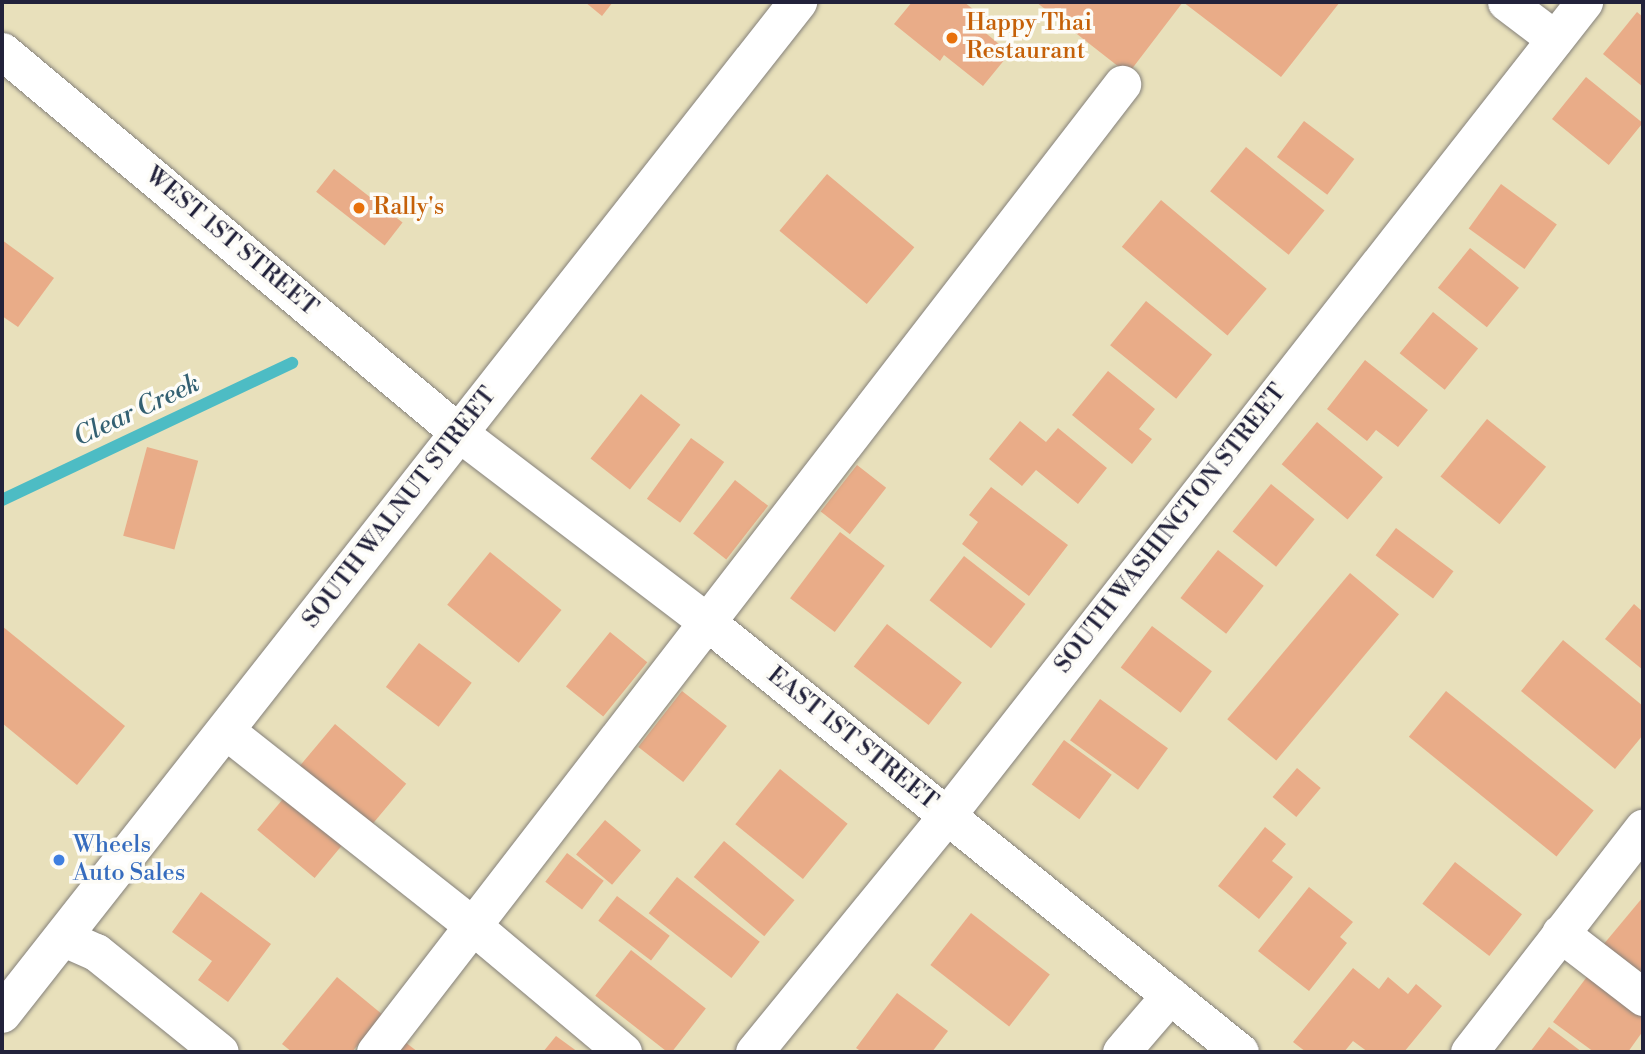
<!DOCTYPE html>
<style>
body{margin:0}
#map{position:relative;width:1645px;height:1054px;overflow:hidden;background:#e8e0bb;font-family:"Libre Bodoni",serif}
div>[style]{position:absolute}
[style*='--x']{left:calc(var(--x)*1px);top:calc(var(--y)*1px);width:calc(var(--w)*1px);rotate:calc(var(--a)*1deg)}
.stream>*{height:12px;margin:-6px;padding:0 6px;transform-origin:6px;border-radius:6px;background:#4dbcc4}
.building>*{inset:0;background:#e9ac88;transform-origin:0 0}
.roads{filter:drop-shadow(0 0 2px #85817b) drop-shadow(0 0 2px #85817b)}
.minor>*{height:37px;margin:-18.5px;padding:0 18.5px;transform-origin:18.5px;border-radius:18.5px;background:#fff}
.major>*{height:38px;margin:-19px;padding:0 19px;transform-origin:19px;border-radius:19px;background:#fff}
.dots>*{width:19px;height:19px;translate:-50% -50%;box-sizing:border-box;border:4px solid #fdfcf7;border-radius:50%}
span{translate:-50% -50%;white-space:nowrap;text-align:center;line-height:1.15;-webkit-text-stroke:7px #fdfcf7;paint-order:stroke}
.food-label{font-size:24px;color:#c56008}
.left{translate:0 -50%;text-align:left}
.street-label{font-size:24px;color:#22223b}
.shop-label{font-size:24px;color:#366cbe}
.water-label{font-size:26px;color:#336072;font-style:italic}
.frame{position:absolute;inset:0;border:4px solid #22223b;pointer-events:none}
</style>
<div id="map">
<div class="stream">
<div style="--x:2;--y:500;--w:321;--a:-25.3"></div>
</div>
<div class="building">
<div style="clip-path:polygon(585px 2px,613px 2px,602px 16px)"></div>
<div style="clip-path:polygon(912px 2px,964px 2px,978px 13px,971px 21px,1010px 53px,983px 86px,944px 55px,940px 61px,894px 24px)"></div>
<div style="clip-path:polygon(1036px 2px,1340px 2px,1281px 77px,1183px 2px,1128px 74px)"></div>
<div style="clip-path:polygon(1637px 12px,1643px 17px,1643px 87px,1603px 54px)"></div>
<div style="left:1586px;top:77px;width:73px;height:54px;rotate:39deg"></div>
<div style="left:1304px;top:121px;width:63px;height:45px;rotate:37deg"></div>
<div style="left:1246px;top:147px;width:101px;height:57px;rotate:39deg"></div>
<div style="left:334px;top:169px;width:87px;height:29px;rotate:38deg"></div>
<div style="left:827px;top:174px;width:114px;height:74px;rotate:40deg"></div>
<div style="left:1501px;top:184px;width:69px;height:55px;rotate:36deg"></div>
<div style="left:1161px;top:200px;width:138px;height:61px;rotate:40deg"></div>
<div style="clip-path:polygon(2px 240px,54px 278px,18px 327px,2px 316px)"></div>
<div style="left:1470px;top:248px;width:63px;height:51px;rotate:39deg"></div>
<div style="left:1146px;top:301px;width:85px;height:57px;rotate:39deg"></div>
<div style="left:1433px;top:312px;width:58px;height:53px;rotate:39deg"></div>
<div style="clip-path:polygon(1365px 360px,1428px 410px,1398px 447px,1376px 430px,1367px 441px,1327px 409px)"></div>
<div style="clip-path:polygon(1108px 371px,1155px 409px,1139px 429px,1152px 439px,1132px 464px,1072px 415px)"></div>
<div style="left:641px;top:394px;width:50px;height:82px;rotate:38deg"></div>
<div style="left:1487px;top:419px;width:76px;height:74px;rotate:39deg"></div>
<div style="clip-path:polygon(1020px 421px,1046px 442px,1058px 428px,1107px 468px,1078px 504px,1036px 470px,1022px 486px,989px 459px)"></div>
<div style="left:1317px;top:422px;width:86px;height:55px;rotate:40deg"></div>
<div style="left:691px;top:438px;width:41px;height:75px;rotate:36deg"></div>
<div style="left:147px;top:447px;width:53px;height:92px;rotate:15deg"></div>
<div style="left:857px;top:465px;width:37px;height:59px;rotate:38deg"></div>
<div style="left:735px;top:480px;width:42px;height:68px;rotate:38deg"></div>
<div style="left:1271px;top:484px;width:56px;height:61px;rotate:39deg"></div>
<div style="clip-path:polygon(991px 487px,1068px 545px,1029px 596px,962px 544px,978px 522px,969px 515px)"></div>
<div style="left:1396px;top:528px;width:72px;height:34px;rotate:37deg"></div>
<div style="left:840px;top:532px;width:56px;height:83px;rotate:37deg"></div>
<div style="left:1218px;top:550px;width:58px;height:61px;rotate:38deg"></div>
<div style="left:490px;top:552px;width:92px;height:68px;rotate:39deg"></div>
<div style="left:964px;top:556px;width:78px;height:56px;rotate:38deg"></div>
<div style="left:1350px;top:573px;width:64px;height:191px;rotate:40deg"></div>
<div style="clip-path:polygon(1634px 604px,1643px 612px,1643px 670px,1605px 639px)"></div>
<div style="left:887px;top:624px;width:95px;height:54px;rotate:38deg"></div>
<div style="clip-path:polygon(2px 626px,125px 726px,77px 785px,2px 723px)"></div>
<div style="left:1152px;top:626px;width:75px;height:52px;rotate:37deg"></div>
<div style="left:610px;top:632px;width:48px;height:70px;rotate:39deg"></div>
<div style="clip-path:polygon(1563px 640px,1643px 706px,1643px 735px,1615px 769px,1521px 691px)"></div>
<div style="left:419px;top:643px;width:66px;height:55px;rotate:37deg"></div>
<div style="left:682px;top:691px;width:57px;height:71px;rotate:38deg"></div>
<div style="left:1446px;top:691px;width:190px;height:59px;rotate:39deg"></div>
<div style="left:1100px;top:699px;width:84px;height:51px;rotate:36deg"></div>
<div style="left:335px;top:724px;width:93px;height:60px;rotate:40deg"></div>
<div style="left:1064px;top:740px;width:59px;height:55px;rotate:36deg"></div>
<div style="left:1297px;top:768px;width:31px;height:38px;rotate:40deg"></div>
<div style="left:780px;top:769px;width:87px;height:71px;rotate:39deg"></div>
<div style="left:288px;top:793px;width:75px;height:48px;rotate:40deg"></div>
<div style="left:605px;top:820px;width:47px;height:45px;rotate:40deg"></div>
<div style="clip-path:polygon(1265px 827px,1286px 844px,1272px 861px,1293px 877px,1259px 919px,1218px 886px)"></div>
<div style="left:724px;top:841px;width:92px;height:47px;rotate:40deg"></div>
<div style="left:567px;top:853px;width:46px;height:36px;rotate:37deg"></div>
<div style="left:1455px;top:862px;width:85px;height:53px;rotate:38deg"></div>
<div style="left:677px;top:877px;width:105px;height:46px;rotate:38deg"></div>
<div style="clip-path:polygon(1309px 887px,1353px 922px,1340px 937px,1347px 943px,1309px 991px,1258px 951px)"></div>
<div style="clip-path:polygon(201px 892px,271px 944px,228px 1002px,198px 980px,212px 961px,172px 932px)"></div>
<div style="left:617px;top:896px;width:66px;height:31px;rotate:37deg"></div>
<div style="clip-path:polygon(1643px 897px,1643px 978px,1603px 945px)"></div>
<div style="left:971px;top:913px;width:100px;height:66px;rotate:38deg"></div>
<div style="left:631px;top:950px;width:95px;height:58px;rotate:38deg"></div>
<div style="clip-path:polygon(1353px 968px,1379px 989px,1388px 977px,1408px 994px,1416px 984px,1442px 1006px,1404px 1052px,1368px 1052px,1353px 1041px,1344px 1052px,1306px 1052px,1293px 1042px)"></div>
<div style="clip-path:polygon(1589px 974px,1643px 1015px,1643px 1031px,1628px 1052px,1594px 1052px,1553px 1022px)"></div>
<div style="clip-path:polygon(337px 977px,383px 1015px,352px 1052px,292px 1052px,282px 1044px)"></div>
<div style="clip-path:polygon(897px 993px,948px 1031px,932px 1052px,862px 1052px,856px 1048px)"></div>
<div style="clip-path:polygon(1549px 1027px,1582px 1052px,1530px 1052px)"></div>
<div style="clip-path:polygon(556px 1036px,578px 1052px,543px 1052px)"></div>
<div style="clip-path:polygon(405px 1042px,418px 1052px,396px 1052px)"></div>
</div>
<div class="roads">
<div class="minor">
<div style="--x:1506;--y:2;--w:61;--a:37.1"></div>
<div style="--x:2;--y:51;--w:596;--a:39.89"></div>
<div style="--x:459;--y:433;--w:312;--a:37.3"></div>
<div style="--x:707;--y:622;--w:685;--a:38.9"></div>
<div style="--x:225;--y:730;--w:316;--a:38.3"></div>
<div style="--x:473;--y:926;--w:196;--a:40"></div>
<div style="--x:1560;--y:933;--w:105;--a:37.6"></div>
<div style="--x:62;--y:937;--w:37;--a:24"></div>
<div style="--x:96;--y:952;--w:159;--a:38.9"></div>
<div style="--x:375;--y:1052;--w:1223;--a:-52.34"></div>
<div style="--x:754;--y:1052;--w:306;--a:-50.8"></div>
<div style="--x:947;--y:815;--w:1033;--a:-51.92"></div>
<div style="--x:1121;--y:1052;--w:75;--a:-49.3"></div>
<div style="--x:1469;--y:1052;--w:284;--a:-52.2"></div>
</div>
<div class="major">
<div style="--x:2;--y:1014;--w:1288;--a:-51.81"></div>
</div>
</div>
<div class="dots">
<div style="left:952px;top:38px;background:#e8710a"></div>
<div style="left:359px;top:208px;background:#e8710a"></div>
<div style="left:59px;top:860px;background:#3f7fe0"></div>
</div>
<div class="food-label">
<span class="left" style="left:966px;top:38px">Happy Thai<br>Restaurant</span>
<span class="left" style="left:373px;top:208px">Rally's</span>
</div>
<div class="street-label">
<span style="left:231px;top:242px;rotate:40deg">WEST 1ST STREET</span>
<span style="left:400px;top:508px;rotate:-52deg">SOUTH WALNUT STREET</span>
<span style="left:1171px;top:529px;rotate:-52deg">SOUTH WASHINGTON STREET</span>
<span style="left:852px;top:739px;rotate:39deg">EAST 1ST STREET</span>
</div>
<div class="shop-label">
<span class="left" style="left:73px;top:860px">Wheels<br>Auto Sales</span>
</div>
<div class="water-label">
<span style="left:137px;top:411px;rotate:-25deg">Clear Creek</span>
</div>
<div class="frame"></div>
</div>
